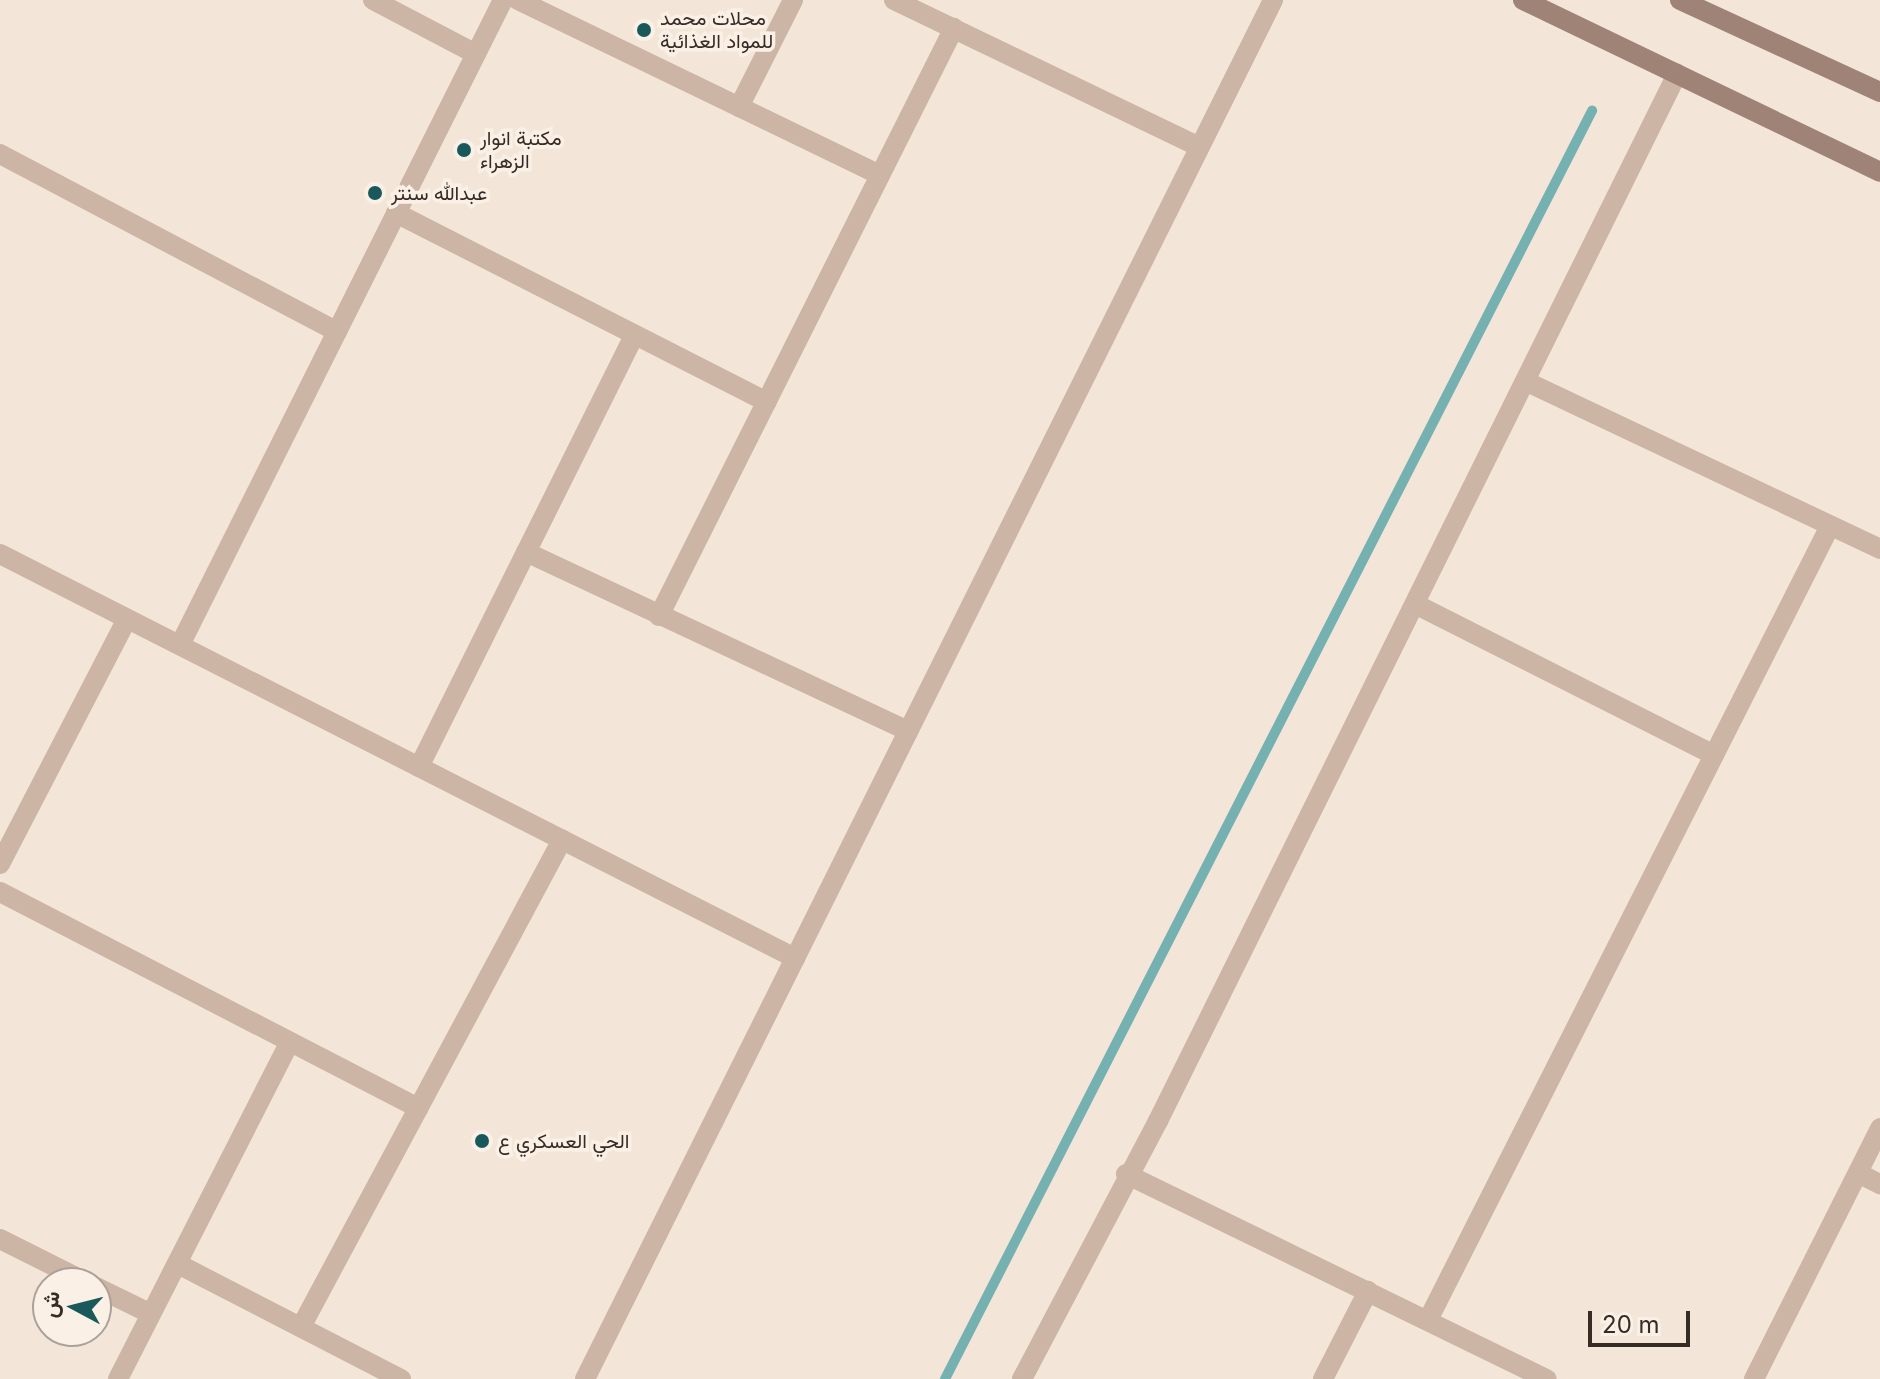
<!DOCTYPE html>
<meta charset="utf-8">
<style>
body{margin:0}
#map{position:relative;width:1880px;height:1379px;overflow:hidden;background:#f3e6d9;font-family:Inter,Vazirmatn,sans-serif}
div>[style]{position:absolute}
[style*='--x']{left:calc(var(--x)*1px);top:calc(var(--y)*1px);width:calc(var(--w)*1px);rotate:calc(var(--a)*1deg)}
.stream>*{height:10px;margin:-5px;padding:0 5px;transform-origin:5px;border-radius:5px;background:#76b1b2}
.street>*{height:20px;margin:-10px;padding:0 10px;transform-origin:10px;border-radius:10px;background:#ccb5a4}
.secondary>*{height:20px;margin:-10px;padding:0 10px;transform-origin:10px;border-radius:10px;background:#9f8376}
.dots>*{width:22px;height:22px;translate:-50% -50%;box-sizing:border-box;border:4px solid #faf0e6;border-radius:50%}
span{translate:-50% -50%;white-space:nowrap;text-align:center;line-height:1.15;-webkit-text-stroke:7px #faf0e6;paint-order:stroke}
.poi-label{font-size:20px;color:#372b26}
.left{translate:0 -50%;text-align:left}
.north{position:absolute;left:32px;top:1267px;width:80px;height:80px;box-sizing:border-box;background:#faf0e6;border:2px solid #aca199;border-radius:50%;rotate:277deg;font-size:22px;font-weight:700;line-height:32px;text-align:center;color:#372b26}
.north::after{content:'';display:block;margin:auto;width:28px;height:36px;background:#19595b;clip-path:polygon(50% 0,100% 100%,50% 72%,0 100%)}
.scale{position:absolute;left:1588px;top:1311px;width:102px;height:36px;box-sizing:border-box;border:4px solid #372b26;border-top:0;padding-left:10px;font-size:24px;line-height:28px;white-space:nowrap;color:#372b26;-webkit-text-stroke:6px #faf0e6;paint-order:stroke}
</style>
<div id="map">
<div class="stream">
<div style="--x:945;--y:1379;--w:1424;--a:-62.97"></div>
</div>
<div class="street">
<div style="--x:373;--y:0;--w:116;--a:27.7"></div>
<div style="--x:518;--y:0;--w:402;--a:25.8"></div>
<div style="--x:894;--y:0;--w:339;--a:25.7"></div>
<div style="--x:739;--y:107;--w:120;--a:-63.2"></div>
<div style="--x:0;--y:154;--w:381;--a:27.8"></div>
<div style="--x:396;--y:213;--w:416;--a:27"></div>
<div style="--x:1525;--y:381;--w:393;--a:25.3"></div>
<div style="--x:526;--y:552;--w:422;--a:25.1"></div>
<div style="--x:0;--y:554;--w:892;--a:26.94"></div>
<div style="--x:1415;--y:604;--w:335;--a:26.8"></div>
<div style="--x:659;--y:616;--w:658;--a:-63.36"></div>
<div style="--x:180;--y:645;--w:721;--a:-63.4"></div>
<div style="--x:419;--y:767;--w:483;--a:-63.5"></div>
<div style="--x:0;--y:864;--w:276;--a:-62.6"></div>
<div style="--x:0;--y:892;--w:471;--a:27.3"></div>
<div style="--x:1858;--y:1173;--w:25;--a:27"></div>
<div style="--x:1126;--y:1174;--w:468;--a:26"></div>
<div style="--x:0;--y:1239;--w:98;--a:26.6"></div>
<div style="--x:178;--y:1264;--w:251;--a:27.3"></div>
<div style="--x:96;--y:1287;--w:61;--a:26.1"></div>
<div style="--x:1428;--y:1320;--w:890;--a:-63.15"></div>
<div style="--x:301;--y:1327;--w:553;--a:-61.81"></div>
<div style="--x:118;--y:1379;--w:378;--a:-63"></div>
<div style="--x:585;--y:1379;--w:1541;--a:-63.48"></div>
<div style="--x:1022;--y:1379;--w:292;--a:-62.2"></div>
<div style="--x:1158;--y:1121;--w:1169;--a:-63.63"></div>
<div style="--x:1323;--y:1379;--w:99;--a:-62.9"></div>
<div style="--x:1754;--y:1379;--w:281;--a:-63.3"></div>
</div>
<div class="secondary">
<div style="--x:1523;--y:0;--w:396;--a:25.7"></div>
<div style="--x:1680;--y:0;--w:220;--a:24.7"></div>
</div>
<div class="dots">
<div style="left:644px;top:30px;background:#19595b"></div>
<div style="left:464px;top:150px;background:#19595b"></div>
<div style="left:375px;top:193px;background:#19595b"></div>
<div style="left:482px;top:1141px;background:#19595b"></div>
</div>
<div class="poi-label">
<span class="left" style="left:660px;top:30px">محلات محمد<br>للمواد الغذائية</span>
<span class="left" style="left:480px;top:150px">مكتبة انوار<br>الزهراء</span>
<span class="left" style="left:391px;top:193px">عبدالله سنتر</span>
<span class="left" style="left:498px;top:1141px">الحي العسكري ع</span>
</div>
<div class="north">ش</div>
<div class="scale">20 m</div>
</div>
